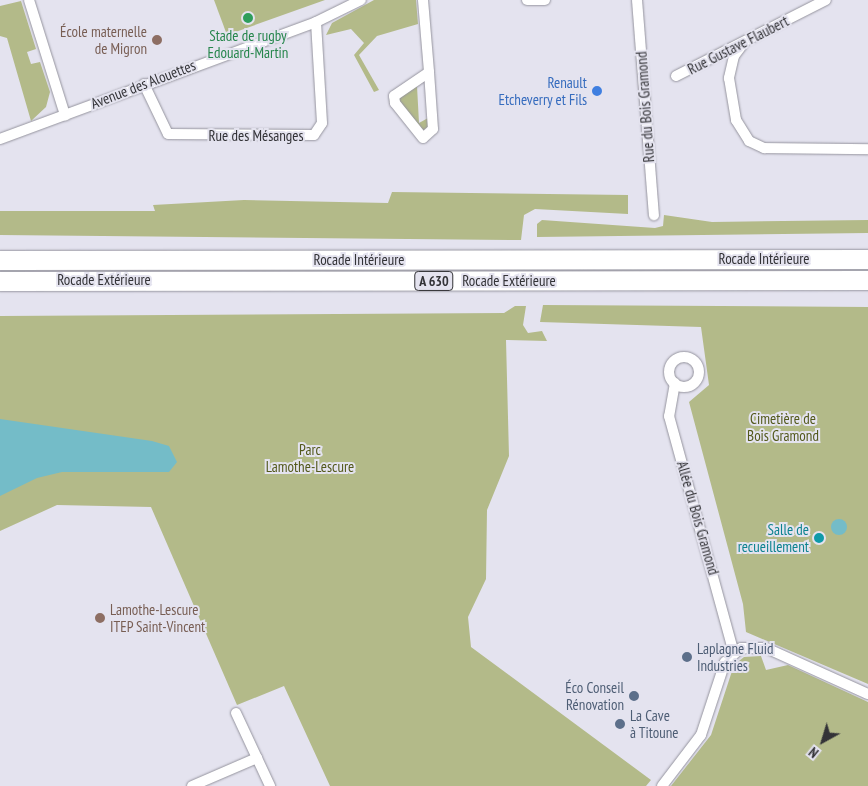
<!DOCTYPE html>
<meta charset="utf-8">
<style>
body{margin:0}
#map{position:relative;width:868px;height:786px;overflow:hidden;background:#e4e3ef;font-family:"PT Sans Narrow",sans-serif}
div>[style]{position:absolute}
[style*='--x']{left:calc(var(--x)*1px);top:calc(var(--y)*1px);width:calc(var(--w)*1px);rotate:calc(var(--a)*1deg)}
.green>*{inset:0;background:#b3ba89}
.water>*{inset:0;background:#74bcc8}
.round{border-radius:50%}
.roads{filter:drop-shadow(0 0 1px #95949e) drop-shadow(0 0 1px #95949e)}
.street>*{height:10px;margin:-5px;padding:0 5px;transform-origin:5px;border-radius:5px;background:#fff}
.street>.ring{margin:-5px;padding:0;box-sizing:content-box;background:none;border:10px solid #fff;border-radius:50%}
.highway>*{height:19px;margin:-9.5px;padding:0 9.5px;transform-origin:9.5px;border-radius:9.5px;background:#fff}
.dots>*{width:14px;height:14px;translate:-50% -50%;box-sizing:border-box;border:2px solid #e4e3ef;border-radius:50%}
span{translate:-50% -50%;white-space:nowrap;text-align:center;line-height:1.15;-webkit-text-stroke:4px #e4e3ef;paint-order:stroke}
.shield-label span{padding:1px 4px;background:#e4e3ef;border:1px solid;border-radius:4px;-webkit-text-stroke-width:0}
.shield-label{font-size:14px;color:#333337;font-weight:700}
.education-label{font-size:15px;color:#785e54}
.right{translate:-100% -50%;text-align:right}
.left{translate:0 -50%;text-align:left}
.leisure-label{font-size:15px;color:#27864d}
.street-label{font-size:15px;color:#333337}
.shop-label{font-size:15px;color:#366cbe}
.park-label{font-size:15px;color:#53591c}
.culture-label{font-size:15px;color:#0d838f}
.service-label{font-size:15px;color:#4e5e75}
.north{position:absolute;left:798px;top:716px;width:50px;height:50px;-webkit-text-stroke:4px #e4e3ef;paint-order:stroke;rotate:219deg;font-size:14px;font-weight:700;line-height:20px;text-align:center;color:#333337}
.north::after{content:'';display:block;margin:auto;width:18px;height:22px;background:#333337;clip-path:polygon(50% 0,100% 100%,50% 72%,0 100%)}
</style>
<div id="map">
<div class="green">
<div style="clip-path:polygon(214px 0,325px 0,227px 35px)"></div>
<div style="clip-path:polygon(374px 0,416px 0,418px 24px,377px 36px,359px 55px,379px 90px,374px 92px,354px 55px,364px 43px,351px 29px,326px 35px,332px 23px)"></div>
<div style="clip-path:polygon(21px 1px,36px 49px,27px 52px,31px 64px,40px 62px,50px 92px,46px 107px,31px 121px,7px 38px,0 36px,0 6px)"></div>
<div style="clip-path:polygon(417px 86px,419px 123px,428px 118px,429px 126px,421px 132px,399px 104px,399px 98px)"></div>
<div style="clip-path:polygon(392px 192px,628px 195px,628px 214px,535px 209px,524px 215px,521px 240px,0 235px,0 211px,155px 211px,153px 205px,244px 200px,388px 203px)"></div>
<div style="clip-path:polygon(664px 215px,712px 222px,868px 220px,868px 233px,537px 237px,537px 224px,542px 220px,655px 228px,663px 226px)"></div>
<div style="clip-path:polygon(543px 305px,868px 307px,868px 684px,746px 632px,743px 604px,689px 402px,709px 385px,701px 327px,540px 322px)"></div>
<div style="clip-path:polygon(515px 306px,526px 306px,523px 325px,528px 333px,542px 331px,547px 341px,506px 340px,509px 456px,487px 510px,486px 579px,468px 617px,471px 647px,651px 780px,646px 786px,330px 786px,284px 686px,237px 705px,151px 507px,57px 505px,0 531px,0 316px,504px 313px)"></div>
<div style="clip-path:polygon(761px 656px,766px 670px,788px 665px,868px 702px,868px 786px,671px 786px,711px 735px,734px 665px,744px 657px)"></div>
</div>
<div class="water">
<div style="clip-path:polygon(0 419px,152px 441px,169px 446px,177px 462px,169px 472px,62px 472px,37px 478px,0 496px)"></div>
<div class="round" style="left:831px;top:519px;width:16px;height:16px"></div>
</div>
<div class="roads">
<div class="street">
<div style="--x:29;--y:0;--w:121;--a:72.6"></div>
<div style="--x:423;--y:0;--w:72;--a:85.2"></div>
<div style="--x:429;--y:72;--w:57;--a:86"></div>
<div style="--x:433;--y:129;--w:13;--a:138"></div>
<div style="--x:423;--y:138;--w:45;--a:-128.7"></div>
<div style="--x:395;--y:103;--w:7;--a:-98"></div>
<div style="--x:394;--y:96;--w:42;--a:-34.4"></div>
<div style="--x:527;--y:0;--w:18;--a:0"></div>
<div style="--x:637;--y:0;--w:216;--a:85.5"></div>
<div style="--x:743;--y:44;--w:15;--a:127"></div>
<div style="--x:734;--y:56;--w:23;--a:103"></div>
<div style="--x:729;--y:78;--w:43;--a:80.5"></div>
<div style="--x:736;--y:120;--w:25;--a:58"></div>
<div style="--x:749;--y:141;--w:17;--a:25"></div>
<div style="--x:764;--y:148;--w:104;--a:0.6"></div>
<div style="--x:676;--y:76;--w:168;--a:-26.9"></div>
<div style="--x:144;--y:84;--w:55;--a:64.4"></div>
<div style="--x:168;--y:134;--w:146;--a:0.4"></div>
<div style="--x:314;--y:135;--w:14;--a:-56"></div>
<div style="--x:322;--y:123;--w:101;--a:-93.4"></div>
<div style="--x:0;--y:139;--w:337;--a:-20.3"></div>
<div style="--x:316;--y:22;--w:50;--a:-26.1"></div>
<div class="ring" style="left:669px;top:357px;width:20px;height:20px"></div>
<div style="--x:675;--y:383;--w:34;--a:100"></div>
<div style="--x:669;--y:416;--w:246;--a:74.7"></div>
<div style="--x:236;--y:713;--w:81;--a:65"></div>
<div style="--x:192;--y:786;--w:71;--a:-23.3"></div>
<div style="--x:662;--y:786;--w:64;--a:-52.6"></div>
<div style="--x:701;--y:735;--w:77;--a:-71.8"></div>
<div style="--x:725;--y:662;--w:21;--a:-41"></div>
<div style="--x:741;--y:648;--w:25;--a:0"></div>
<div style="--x:766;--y:648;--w:112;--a:24.3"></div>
</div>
<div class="highway">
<div style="--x:0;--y:260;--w:868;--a:-0.07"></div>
<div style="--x:0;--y:281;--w:868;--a:-0.07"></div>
</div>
</div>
<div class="dots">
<div style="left:248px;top:18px;background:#2e9e5b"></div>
<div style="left:157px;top:40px;background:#8d6e63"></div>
<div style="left:597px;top:91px;background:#3f7fe0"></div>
<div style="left:819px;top:538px;background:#0f9aa8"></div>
<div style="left:100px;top:618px;background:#8d6e63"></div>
<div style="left:687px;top:657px;background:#5c6f8a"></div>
<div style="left:634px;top:696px;background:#5c6f8a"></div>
<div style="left:620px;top:724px;background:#5c6f8a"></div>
</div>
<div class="shield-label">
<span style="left:434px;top:281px">A 630</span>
</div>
<div class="education-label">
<span class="right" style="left:147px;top:40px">École maternelle<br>de Migron</span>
<span class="left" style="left:110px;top:618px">Lamothe-Lescure<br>ITEP Saint-Vincent</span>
</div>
<div class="leisure-label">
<span style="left:248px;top:44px">Stade de rugby<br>Edouard-Martin</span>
</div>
<div class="street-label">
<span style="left:738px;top:45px;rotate:-27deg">Rue Gustave Flaubert</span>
<span style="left:143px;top:84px;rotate:-21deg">Avenue des Alouettes</span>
<span style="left:645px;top:107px;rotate:-94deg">Rue du Bois Gramond</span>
<span style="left:256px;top:136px">Rue des Mésanges</span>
<span style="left:764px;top:259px">Rocade Intérieure</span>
<span style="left:359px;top:260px">Rocade Intérieure</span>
<span style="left:104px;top:280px">Rocade Extérieure</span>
<span style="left:509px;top:281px">Rocade Extérieure</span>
<span style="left:698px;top:518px;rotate:74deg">Allée du Bois Gramond</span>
</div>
<div class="shop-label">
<span class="right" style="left:587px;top:91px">Renault<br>Etcheverry et Fils</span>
</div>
<div class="park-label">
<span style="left:783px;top:427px">Cimetière de<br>Bois Gramond</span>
<span style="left:310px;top:458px">Parc<br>Lamothe-Lescure</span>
</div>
<div class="culture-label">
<span class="right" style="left:809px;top:538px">Salle de<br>recueillement</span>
</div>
<div class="service-label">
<span class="left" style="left:697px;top:657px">Laplagne Fluid<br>Industries</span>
<span class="right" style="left:624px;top:696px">Éco Conseil<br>Rénovation</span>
<span class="left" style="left:630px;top:724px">La Cave<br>à Titoune</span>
</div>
<div class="north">N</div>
</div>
